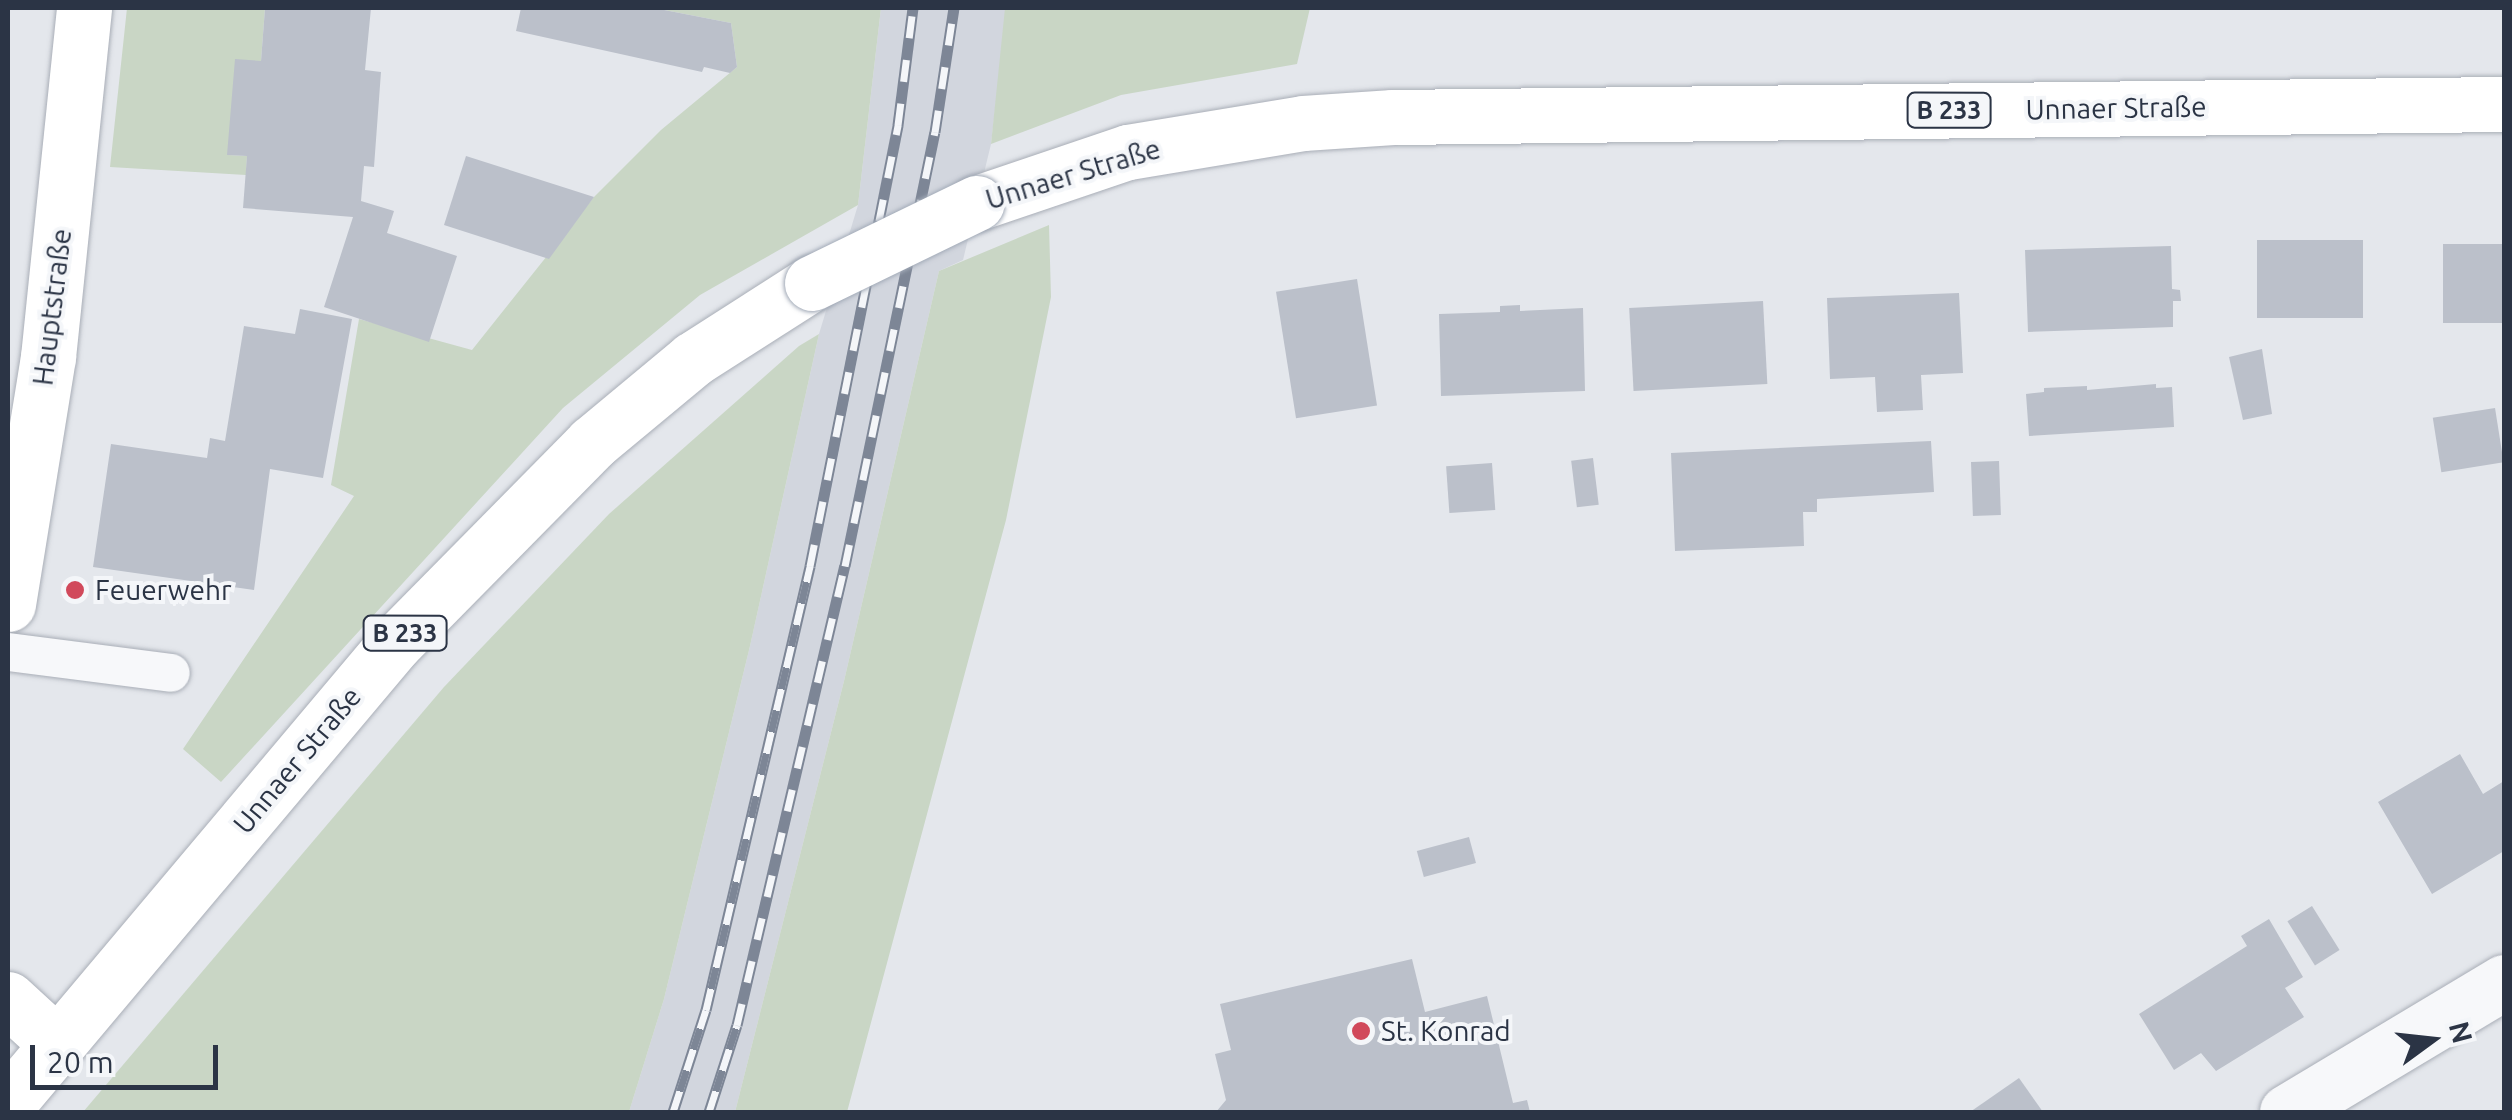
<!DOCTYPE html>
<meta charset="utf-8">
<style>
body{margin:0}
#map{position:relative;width:2512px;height:1120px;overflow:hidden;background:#e4e7ec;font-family:Ubuntu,sans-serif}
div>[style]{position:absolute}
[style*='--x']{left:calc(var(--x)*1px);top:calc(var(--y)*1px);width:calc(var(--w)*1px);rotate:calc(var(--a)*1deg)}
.built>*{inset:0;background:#d2d6de}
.green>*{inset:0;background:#c9d6c5}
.building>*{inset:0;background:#bbc0ca;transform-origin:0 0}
.roads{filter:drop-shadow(0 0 2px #a9aeb7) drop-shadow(0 0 2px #a9aeb7)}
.lane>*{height:38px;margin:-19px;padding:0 19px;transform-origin:19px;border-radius:19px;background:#f7f8fa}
.street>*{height:55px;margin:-27.5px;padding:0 27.5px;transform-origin:27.5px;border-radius:27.5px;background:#f7f8fa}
.secondary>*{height:55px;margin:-27.5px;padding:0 27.5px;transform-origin:27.5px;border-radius:27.5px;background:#fff}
.primary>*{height:55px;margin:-27.5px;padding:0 27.5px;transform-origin:27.5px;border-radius:27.5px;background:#fff}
.rail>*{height:11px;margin-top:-5.5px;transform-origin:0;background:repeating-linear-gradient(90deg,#f4f6f9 0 22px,#7d8696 0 44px);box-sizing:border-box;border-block:2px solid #7d8696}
.bridges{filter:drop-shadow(0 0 2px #a3abb8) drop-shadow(0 0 2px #a3abb8)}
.primary-bridge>*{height:55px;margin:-27.5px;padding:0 27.5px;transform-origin:27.5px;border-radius:27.5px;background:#fff}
.dots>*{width:28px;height:28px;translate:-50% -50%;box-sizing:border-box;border:5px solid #f4f6f9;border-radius:50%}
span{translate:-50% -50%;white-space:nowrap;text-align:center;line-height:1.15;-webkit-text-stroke:8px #f4f6f9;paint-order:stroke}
.shield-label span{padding:2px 8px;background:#f4f6f9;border:2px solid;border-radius:8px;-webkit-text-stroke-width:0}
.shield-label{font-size:25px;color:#2b3445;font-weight:700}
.street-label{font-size:28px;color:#2b3445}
.poi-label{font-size:28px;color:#2b3445}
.left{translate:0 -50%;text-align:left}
.frame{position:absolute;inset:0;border:10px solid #2b3445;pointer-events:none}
.north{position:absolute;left:2382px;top:990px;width:100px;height:100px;-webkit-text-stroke:8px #f4f6f9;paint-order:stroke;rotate:75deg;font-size:28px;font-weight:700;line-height:40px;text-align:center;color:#2b3445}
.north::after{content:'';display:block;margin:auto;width:35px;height:45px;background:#2b3445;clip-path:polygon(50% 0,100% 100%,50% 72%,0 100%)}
.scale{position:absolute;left:30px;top:1045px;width:188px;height:45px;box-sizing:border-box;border:5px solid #2b3445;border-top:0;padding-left:12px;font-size:30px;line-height:35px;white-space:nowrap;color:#2b3445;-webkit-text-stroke:8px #f4f6f9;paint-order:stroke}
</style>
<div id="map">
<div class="built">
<div style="clip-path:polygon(881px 8px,1007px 8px,991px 144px,963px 260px,939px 271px,844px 681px,735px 1112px,629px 1112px,664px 999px,750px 646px,819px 334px,858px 205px)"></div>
</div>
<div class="green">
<div style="clip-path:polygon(127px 8px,265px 8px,261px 61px,228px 155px,247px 156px,246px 175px,110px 167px)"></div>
<div style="clip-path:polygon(654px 8px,881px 8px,858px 205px,700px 295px,563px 408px,221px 782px,183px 749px,354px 496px,331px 485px,359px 319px,472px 350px,594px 197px,661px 130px,737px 67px,731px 23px)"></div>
<div style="clip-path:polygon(1005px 8px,1310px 8px,1297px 64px,1121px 95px,991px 144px)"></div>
<div style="clip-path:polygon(1049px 225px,1051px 297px,1006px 520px,847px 1112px,735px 1112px,844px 681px,939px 271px)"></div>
<div style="clip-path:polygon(819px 334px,750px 646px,664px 999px,629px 1112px,83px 1112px,444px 687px,609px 514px,799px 346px)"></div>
</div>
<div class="building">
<div style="clip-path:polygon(265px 8px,371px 8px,365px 70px,381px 72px,374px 167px,364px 166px,361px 201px,394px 211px,387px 233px,457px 256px,429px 342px,324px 307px,353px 217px,243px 208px,247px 156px,227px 155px,235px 59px,261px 61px)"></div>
<div style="clip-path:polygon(521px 8px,654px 8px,731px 23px,737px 67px,730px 73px,704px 67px,702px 72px,516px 31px)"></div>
<div style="clip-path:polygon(466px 156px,594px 197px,549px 259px,444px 225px)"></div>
<div style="left:2363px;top:240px;width:78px;height:106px;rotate:90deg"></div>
<div style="left:2504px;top:244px;width:79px;height:61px;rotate:90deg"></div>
<div style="clip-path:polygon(2171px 246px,2172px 289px,2180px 290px,2181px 301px,2173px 301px,2173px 327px,2028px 332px,2025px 250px)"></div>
<div style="left:1357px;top:279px;width:128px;height:82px;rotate:81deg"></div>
<div style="clip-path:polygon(1959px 293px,1963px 373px,1921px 375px,1923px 410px,1877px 412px,1875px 377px,1830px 379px,1827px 298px)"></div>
<div style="left:1763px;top:301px;width:83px;height:134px;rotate:87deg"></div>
<div style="clip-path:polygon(1520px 305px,1520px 311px,1583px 308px,1585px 391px,1441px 396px,1439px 314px,1500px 312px,1500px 306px)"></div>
<div style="clip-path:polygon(300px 309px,352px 319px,323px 478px,270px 469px,254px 590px,93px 567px,111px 444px,207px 458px,210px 438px,225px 441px,244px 326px,295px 334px)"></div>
<div style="clip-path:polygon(2262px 349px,2272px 414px,2243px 420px,2229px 357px)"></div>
<div style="clip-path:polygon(2156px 384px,2156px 388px,2172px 387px,2174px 427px,2029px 436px,2026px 394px,2044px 392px,2044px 388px,2087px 386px,2087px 390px)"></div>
<div style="left:2495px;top:408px;width:55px;height:63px;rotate:81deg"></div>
<div style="clip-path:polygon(1931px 441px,1934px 492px,1817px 499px,1817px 512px,1803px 512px,1804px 546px,1675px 551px,1671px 453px)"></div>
<div style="left:1593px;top:458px;width:47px;height:22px;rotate:83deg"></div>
<div style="left:1999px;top:461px;width:54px;height:28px;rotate:88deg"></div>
<div style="left:1492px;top:463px;width:47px;height:46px;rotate:86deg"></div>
<div style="clip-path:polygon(2460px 754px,2483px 794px,2504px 781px,2504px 851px,2432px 894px,2378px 802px)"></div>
<div style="left:1469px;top:837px;width:27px;height:54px;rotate:75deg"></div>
<div style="left:2312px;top:906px;width:52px;height:29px;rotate:58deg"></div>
<div style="clip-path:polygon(2269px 919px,2303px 977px,2285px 988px,2304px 1017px,2216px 1071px,2201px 1053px,2174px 1070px,2139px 1014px,2247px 946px,2241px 936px)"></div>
<div style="clip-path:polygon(1412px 959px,1425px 1012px,1487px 996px,1513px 1103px,1527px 1100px,1530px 1112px,1216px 1112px,1226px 1100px,1215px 1054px,1231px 1050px,1220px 1004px)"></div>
<div style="clip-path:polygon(2019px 1078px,2043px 1112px,1970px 1112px)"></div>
</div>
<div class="roads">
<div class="lane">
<div style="--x:8;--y:652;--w:164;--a:7.3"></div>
</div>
<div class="street">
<div style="--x:2287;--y:1112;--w:253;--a:-30.9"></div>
</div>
<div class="secondary">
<div style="--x:8;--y:604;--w:250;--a:-80.8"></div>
<div style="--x:48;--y:357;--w:351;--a:-84.1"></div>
<div style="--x:8;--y:999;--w:65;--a:42.5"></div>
</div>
<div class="primary">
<div style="--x:977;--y:203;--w:159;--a:-18.7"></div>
<div style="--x:1128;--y:152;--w:177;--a:-9.4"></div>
<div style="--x:1303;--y:123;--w:90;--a:-3.8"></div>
<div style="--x:1393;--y:117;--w:1111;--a:-0.67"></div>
<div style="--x:8;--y:1103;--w:601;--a:-49.93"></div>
<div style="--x:395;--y:643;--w:281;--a:-45.4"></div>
<div style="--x:592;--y:443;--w:131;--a:-39.7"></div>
<div style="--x:693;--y:359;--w:141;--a:-32.6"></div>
</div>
</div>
<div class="rail">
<div style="--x:673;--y:1112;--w:107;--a:-72.1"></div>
<div style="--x:706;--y:1010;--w:456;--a:-76.8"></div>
<div style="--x:810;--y:566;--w:450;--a:-78.7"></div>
<div style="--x:898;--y:125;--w:118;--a:-82.7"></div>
<div style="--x:709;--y:1112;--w:91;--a:-72.2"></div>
<div style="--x:737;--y:1025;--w:472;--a:-76.8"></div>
<div style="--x:845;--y:566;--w:443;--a:-78.3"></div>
<div style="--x:935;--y:132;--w:125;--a:-81.3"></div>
</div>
<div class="bridges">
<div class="primary-bridge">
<div style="--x:812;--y:283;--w:183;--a:-25.9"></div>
</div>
</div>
<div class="dots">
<div style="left:75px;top:590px;background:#d1495b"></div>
<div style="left:1361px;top:1031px;background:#d1495b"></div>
</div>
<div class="shield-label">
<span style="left:1949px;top:110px">B 233</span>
<span style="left:405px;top:633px">B 233</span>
</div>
<div class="street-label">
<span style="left:2116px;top:108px;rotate:-1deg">Unnaer Straße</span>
<span style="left:1073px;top:174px;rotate:-17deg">Unnaer Straße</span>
<span style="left:52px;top:307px;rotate:-83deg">Hauptstraße</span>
<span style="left:297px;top:760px;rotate:-50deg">Unnaer Straße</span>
</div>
<div class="poi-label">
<span class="left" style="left:95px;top:590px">Feuerwehr</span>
<span class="left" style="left:1381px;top:1031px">St. Konrad</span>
</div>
<div class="frame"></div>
<div class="north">N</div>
<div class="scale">20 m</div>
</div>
